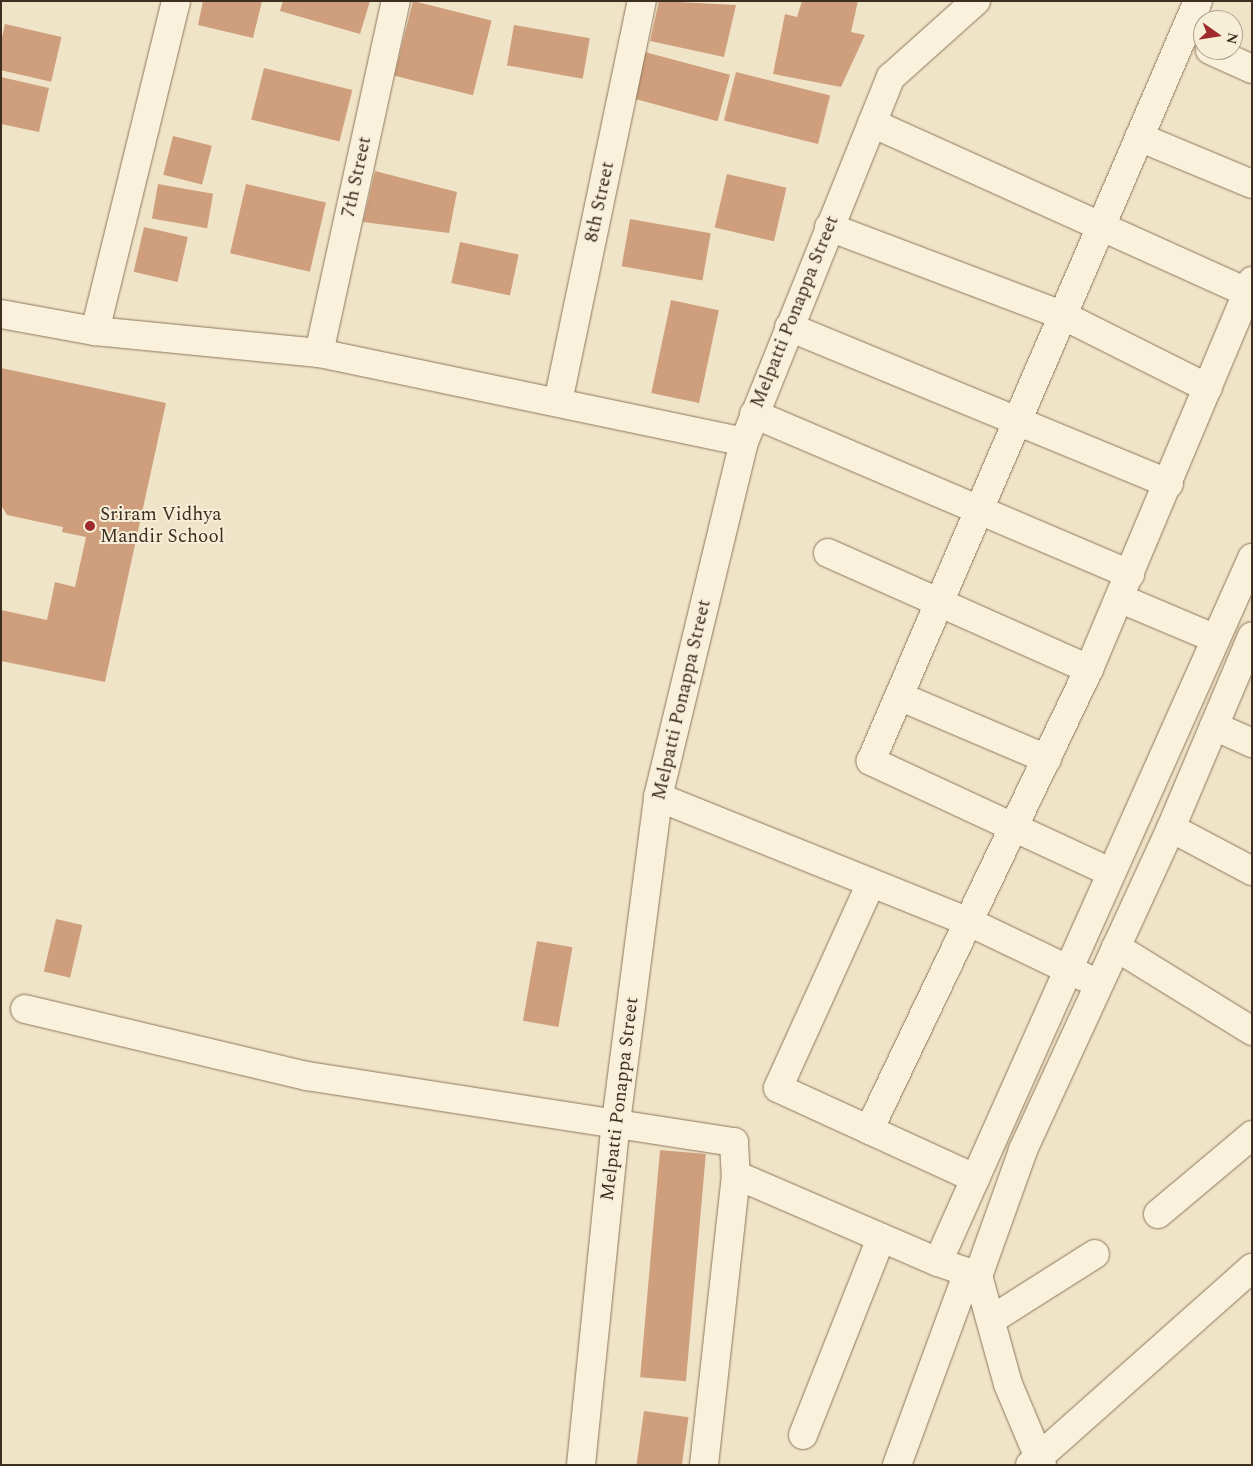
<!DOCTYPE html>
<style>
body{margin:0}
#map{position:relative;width:1253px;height:1466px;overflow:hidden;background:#f0e4c8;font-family:Spectral,serif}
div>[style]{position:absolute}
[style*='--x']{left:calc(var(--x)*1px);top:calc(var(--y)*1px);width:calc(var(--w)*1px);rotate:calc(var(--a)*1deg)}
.building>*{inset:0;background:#cf9f7d;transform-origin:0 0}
.roads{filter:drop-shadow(0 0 1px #8d765c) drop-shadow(0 0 1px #8d765c)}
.street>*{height:28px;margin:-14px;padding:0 14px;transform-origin:14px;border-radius:14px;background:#faf1dc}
.secondary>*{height:28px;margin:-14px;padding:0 14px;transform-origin:14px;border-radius:14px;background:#faf1dc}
.dots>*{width:14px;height:14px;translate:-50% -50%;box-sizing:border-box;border:2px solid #f7eed8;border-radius:50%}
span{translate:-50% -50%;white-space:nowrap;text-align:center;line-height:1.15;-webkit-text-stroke:4px #f7eed8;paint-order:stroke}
.street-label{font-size:19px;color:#3d2e20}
.poi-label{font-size:19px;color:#3d2e20}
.left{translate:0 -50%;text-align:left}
.frame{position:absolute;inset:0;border:2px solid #3d2e20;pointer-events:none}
.north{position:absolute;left:1193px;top:10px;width:50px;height:50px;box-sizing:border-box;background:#f7eed8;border:1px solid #ada18e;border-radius:50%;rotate:103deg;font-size:14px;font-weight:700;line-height:20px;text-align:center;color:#3d2e20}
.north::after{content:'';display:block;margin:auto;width:18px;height:22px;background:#9e2a2b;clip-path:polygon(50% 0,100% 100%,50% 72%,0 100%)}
</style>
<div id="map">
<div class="building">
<div style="clip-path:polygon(203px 1px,262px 1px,253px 38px,198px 25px)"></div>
<div style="clip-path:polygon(283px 1px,370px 1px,360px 34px,280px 11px)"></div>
<div style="left:413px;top:1px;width:81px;height:77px;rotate:14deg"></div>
<div style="clip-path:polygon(659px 1px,736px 5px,724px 57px,650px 41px)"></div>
<div style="clip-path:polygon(802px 1px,858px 1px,851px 32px,865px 35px,841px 87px,773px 74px,785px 14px,797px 17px)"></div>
<div style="left:5px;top:24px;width:58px;height:46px;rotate:13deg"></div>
<div style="left:514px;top:25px;width:77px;height:41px;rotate:10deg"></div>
<div style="left:645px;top:52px;width:88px;height:48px;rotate:15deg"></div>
<div style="left:264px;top:68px;width:91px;height:53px;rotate:14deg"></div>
<div style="left:736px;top:72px;width:97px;height:50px;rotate:14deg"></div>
<div style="clip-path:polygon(1px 77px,49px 88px,39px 132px,1px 124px)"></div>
<div style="left:173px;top:136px;width:40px;height:40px;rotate:14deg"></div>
<div style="clip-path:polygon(375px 171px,457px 192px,449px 233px,363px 222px)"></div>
<div style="left:727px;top:174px;width:61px;height:55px;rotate:13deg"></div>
<div style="left:158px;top:184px;width:56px;height:35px;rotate:10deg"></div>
<div style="left:246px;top:184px;width:82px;height:71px;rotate:13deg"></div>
<div style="left:630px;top:219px;width:82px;height:48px;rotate:10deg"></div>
<div style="left:144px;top:227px;width:45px;height:46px;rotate:13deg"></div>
<div style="left:460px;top:242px;width:60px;height:42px;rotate:12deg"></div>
<div style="left:671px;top:300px;width:49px;height:95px;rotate:12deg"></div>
<div style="clip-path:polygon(1px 368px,166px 403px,105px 682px,1px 661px,1px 610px,47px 620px,55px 582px,75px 587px,86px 537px,62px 532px,63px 527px,7px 515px,1px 505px)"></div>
<div style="left:56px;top:919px;width:27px;height:54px;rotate:13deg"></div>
<div style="left:537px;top:941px;width:36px;height:81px;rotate:10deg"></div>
<div style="left:660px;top:1150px;width:46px;height:228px;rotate:5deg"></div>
<div style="left:644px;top:1411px;width:45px;height:54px;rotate:8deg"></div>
</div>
<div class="roads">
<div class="street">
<div style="--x:1210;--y:50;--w:46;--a:24.3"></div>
<div style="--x:872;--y:123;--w:411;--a:24.3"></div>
<div style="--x:1139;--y:137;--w:122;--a:22.6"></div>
<div style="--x:829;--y:227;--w:249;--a:20.7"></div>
<div style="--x:1062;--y:315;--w:163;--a:26.6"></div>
<div style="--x:789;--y:327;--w:411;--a:22.4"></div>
<div style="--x:95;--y:331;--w:340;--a:-76.2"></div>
<div style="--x:319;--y:353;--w:360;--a:-77.7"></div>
<div style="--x:558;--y:402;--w:410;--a:-78.2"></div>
<div style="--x:754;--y:414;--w:409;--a:23.1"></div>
<div style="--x:828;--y:553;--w:286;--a:24"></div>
<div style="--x:1119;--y:598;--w:105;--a:22.9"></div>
<div style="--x:899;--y:696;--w:161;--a:23.1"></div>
<div style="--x:1214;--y:726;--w:42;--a:24.1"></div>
<div style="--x:658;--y:797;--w:333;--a:21.9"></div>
<div style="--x:967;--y:921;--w:130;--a:25.6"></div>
<div style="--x:1171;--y:828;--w:92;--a:28"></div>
<div style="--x:1110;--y:872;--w:264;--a:-155.1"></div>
<div style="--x:871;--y:761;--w:827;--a:-66.72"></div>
<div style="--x:871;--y:883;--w:225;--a:114.4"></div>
<div style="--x:778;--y:1088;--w:217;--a:24.6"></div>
<div style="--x:1116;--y:947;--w:160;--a:31.7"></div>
<div style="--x:25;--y:1009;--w:290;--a:13.4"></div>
<div style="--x:307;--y:1076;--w:432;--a:8.8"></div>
<div style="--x:734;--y:1142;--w:33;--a:87"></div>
<div style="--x:736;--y:1175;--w:292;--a:96.3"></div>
<div style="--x:869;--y:1130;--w:511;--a:-64.49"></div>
<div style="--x:1089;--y:669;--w:421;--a:-67.2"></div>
<div style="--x:736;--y:1175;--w:220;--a:23.3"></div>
<div style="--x:1158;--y:1214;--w:123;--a:-40"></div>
<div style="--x:978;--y:1276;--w:42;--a:-160.7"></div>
<div style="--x:938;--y:1262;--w:771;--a:-65.96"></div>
<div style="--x:991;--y:1320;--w:123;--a:-32.4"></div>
<div style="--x:803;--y:1435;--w:212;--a:-68.4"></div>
<div style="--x:897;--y:1465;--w:206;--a:-69.8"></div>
<div style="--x:1030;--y:1465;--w:297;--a:-41.6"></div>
<div style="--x:1042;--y:1465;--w:88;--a:-112.8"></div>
<div style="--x:1008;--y:1384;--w:112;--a:-105.5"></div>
<div style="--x:978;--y:1276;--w:134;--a:-70.3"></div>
<div style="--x:1023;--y:1150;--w:354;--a:-65.3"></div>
<div style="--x:1171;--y:828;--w:208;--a:-67.1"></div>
</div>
<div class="secondary">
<div style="--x:1;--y:314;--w:96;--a:10.3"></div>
<div style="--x:95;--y:331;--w:225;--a:5.6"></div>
<div style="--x:319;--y:353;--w:434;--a:11.8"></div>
<div style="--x:581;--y:1465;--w:345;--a:-84.2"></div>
<div style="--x:616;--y:1122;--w:328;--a:-82.6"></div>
<div style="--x:658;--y:797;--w:365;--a:-76.4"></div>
<div style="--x:744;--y:442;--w:393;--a:-68.1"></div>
<div style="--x:891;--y:77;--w:114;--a:-41.8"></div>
</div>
</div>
<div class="dots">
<div style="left:90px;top:526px;background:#9e2a2b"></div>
</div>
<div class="street-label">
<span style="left:357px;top:177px;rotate:-78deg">7th Street</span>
<span style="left:600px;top:202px;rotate:-78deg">8th Street</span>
<span style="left:795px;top:312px;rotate:-68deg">Melpatti Ponappa Street</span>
<span style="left:682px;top:700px;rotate:-77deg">Melpatti Ponappa Street</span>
<span style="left:620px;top:1099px;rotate:-83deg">Melpatti Ponappa Street</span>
</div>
<div class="poi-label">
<span class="left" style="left:100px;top:526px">Sriram Vidhya<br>Mandir School</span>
</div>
<div class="frame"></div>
<div class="north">N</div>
</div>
